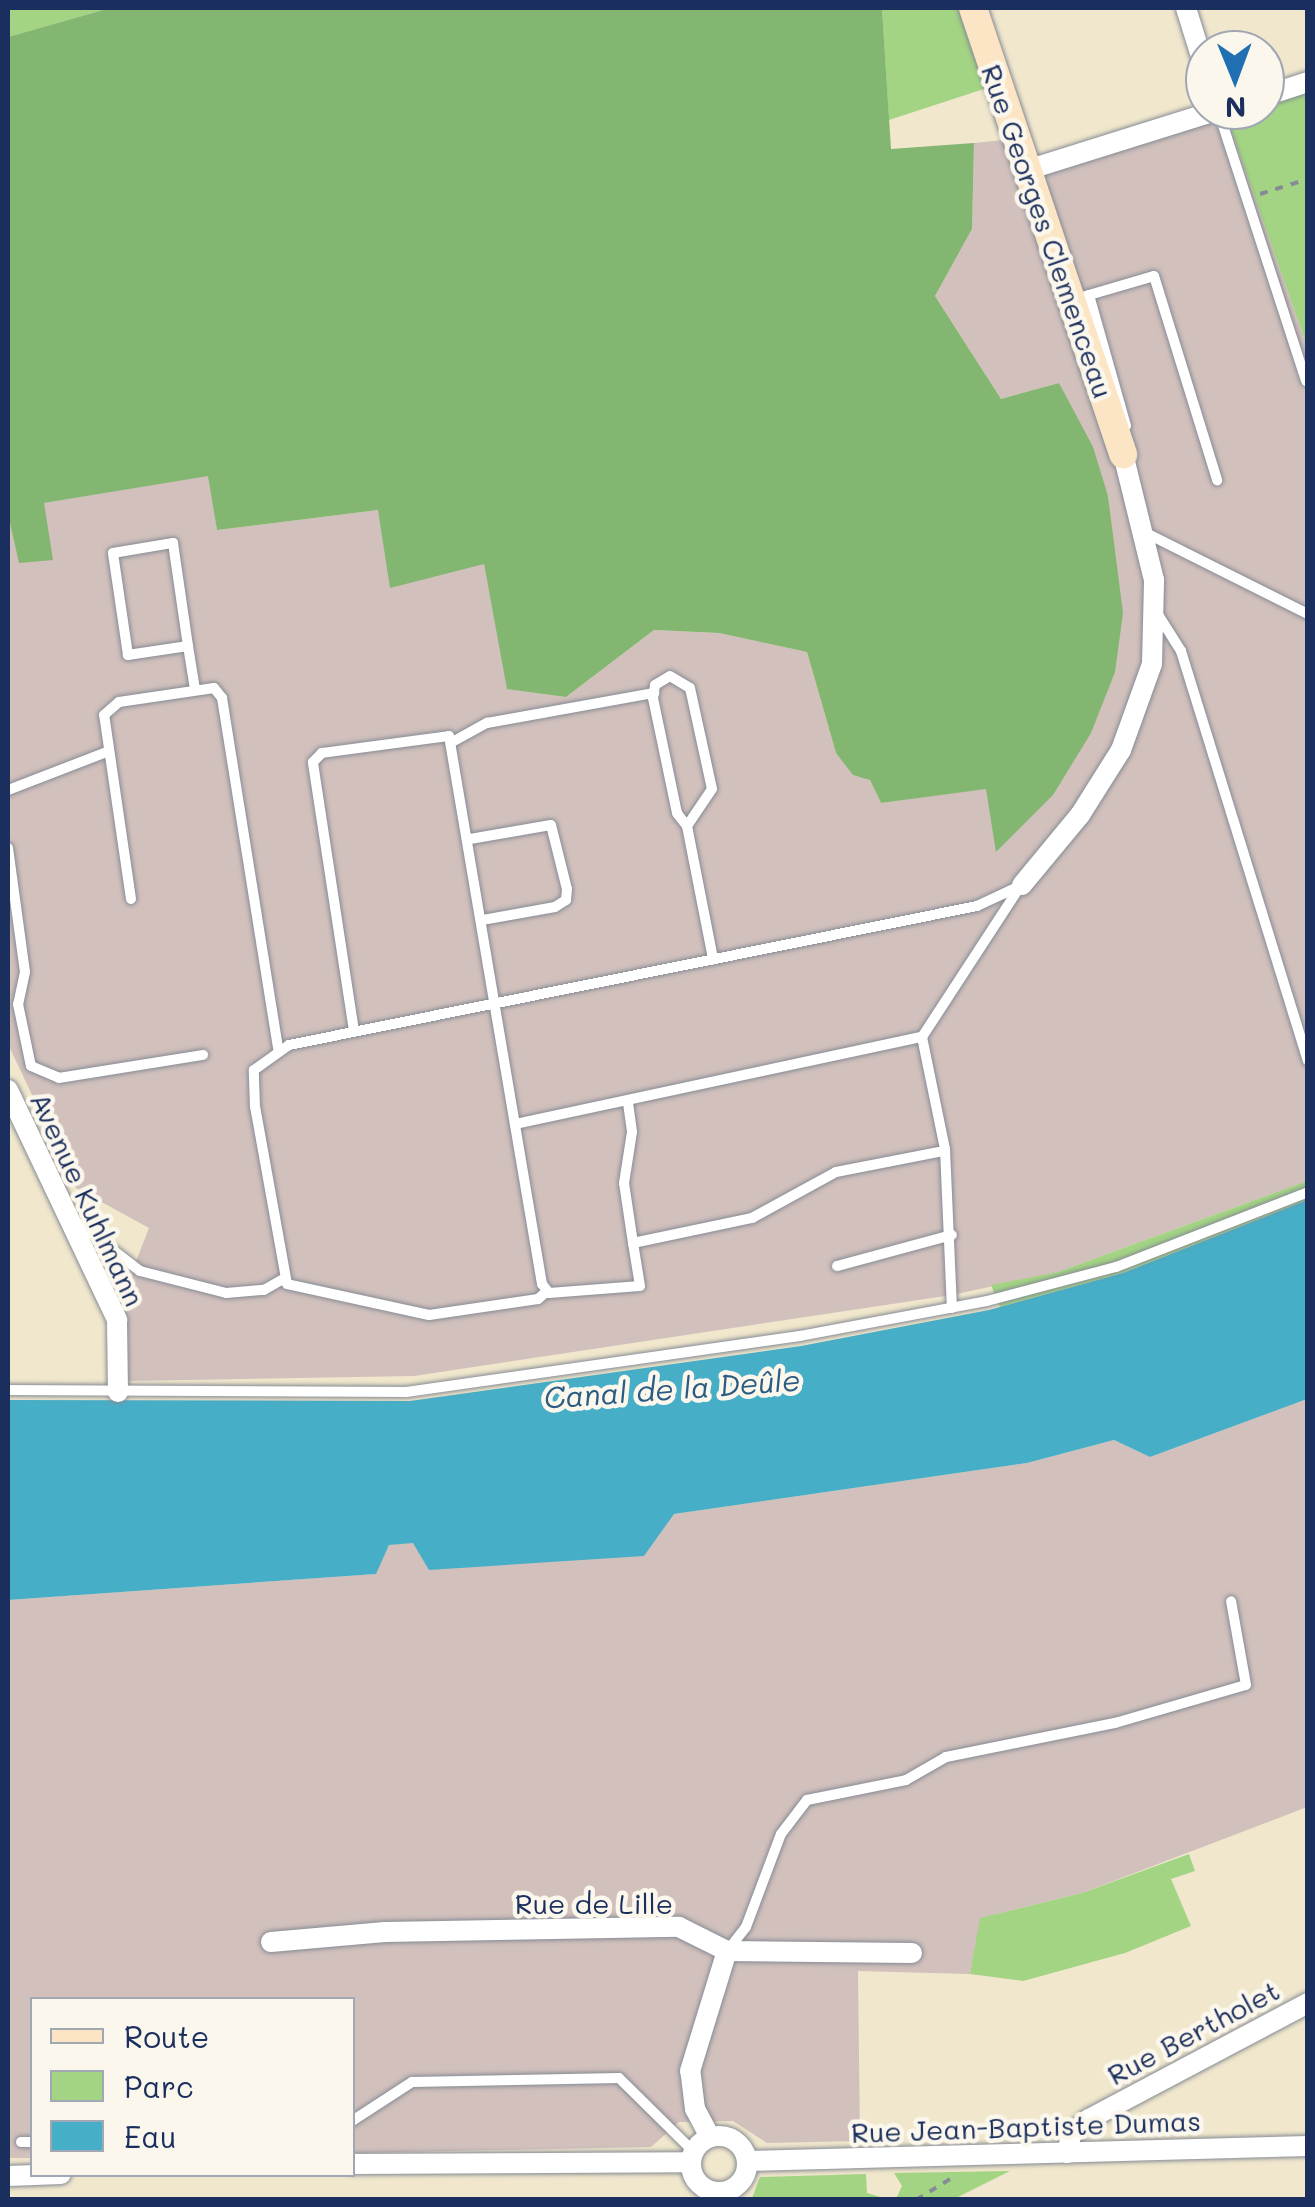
<!DOCTYPE html>
<meta charset="utf-8">
<style>
body{margin:0}
#map{position:relative;width:1315px;height:2207px;overflow:hidden;background:#f0e7cc;font-family:Mali,sans-serif}
div>[style]{position:absolute}
[style*='--x']{left:calc(var(--x)*1px);top:calc(var(--y)*1px);width:calc(var(--w)*1px);rotate:calc(var(--a)*1deg)}
.industrial>*{inset:0;background:#d1c0bc}
.green>*{inset:0;background:#a3d483}
.forest>*{inset:0;background:#82b671}
.water>*{inset:0;background:#47aec7}
.path>*{height:4px;margin-top:-2px;transform-origin:0;background:repeating-linear-gradient(90deg,#868b95 0 8px,transparent 0 16px)}
.roads{filter:drop-shadow(0 0 2px #868b95) drop-shadow(0 0 2px #868b95)}
.lane>*{height:10px;margin:-5px;padding:0 5px;transform-origin:5px;border-radius:5px;background:#fff}
.street>*{height:20px;margin:-10px;padding:0 10px;transform-origin:10px;border-radius:10px;background:#fff}
.street>.ring{margin:-10px;padding:0;box-sizing:content-box;background:none;border:20px solid #fff;border-radius:50%}
.secondary>*{height:28px;margin:-14px;padding:0 14px;transform-origin:14px;border-radius:14px;background:#fce5c4}
span{translate:-50% -50%;white-space:nowrap;text-align:center;line-height:1.15;-webkit-text-stroke:9px #fbf7ec;paint-order:stroke}
.street-label{font-size:28px;color:#1b2f5e}
.water-label{font-size:30px;color:#2a5b83;font-style:italic}
.frame{position:absolute;inset:0;border:10px solid #1b2f5e;pointer-events:none}
.legend{position:absolute;left:30px;top:1997px;width:325px;height:180px;box-sizing:border-box;background:#fbf7ec;border:2px solid #a1a7b3;margin:0;padding:12px 18px;list-style:none;font-size:30px;color:#1b2f5e}
.legend li{display:flex;align-items:center;gap:20px;height:50px}
.legend b{width:50px;border:2px solid #a1a7b3}
.north{position:absolute;left:1185px;top:30px;width:100px;height:100px;box-sizing:border-box;background:#fbf7ec;border:2px solid #a1a7b3;border-radius:50%;rotate:179deg;font-size:28px;font-weight:700;line-height:40px;text-align:center;color:#1b2f5e}
.north::after{content:'';display:block;margin:auto;width:35px;height:45px;background:#1f6fb2;clip-path:polygon(50% 0,100% 100%,50% 72%,0 100%)}
</style>
<div id="map">
<div class="industrial">
<div style="clip-path:polygon(1227px 118px,1307px 346px,1307px 1181px,1058px 1272px,952px 1295px,414px 1376px,127px 1381px,126px 1287px,149px 1228px,76px 1188px,8px 1044px,8px 514px,20px 563px,44px 503px,209px 475px,217px 530px,378px 510px,484px 564px,508px 689px,566px 697px,654px 630px,719px 633px,807px 652px,836px 753px,870px 780px,881px 803px,987px 788px,997px 852px,1114px 548px,1108px 496px,1059px 383px,1001px 399px,935px 296px,972px 229px,974px 143px,1022px 138px,1035px 178px)"></div>
<div style="clip-path:polygon(1307px 1399px,1307px 1807px,1082px 1893px,981px 1918px,970px 1974px,858px 1971px,860px 2141px,767px 2143px,733px 2121px,679px 2122px,651px 2147px,353px 2153px,352px 2000px,32px 2000px,32px 2158px,8px 2158px,8px 1600px,375px 1574px,389px 1545px,413px 1542px,430px 1570px,674px 1514px,1027px 1463px,1114px 1440px,1150px 1457px)"></div>
</div>
<div class="green">
<div style="clip-path:polygon(8px 8px,110px 8px,8px 37px)"></div>
<div style="clip-path:polygon(882px 8px,964px 8px,993px 86px,889px 120px)"></div>
<div style="clip-path:polygon(1307px 92px,1307px 346px,1227px 118px)"></div>
<div style="clip-path:polygon(1307px 1181px,1307px 1200px,1123px 1273px,1000px 1307px,991px 1285px,1058px 1272px)"></div>
<div style="clip-path:polygon(1189px 1854px,1195px 1871px,1171px 1879px,1191px 1926px,1125px 1953px,1023px 1981px,970px 1974px,980px 1918px,1082px 1893px)"></div>
<div style="clip-path:polygon(1010px 2171px,954px 2199px,896px 2199px,902px 2186px,894px 2173px)"></div>
<div style="clip-path:polygon(866px 2174px,867px 2193px,887px 2199px,752px 2198px,760px 2177px)"></div>
</div>
<div class="forest">
<div style="clip-path:polygon(110px 8px,882px 8px,891px 149px,974px 143px,972px 229px,935px 296px,1001px 399px,1059px 383px,1093px 447px,1108px 496px,1123px 613px,1115px 672px,1091px 733px,1053px 795px,996px 852px,986px 789px,881px 803px,870px 780px,853px 775px,836px 753px,807px 652px,719px 633px,654px 630px,566px 697px,507px 689px,484px 564px,390px 588px,378px 510px,217px 530px,208px 476px,44px 503px,53px 560px,19px 563px,8px 514px,8px 37px)"></div>
</div>
<div class="water">
<div style="clip-path:polygon(1307px 1200px,1307px 1399px,1150px 1457px,1114px 1440px,1027px 1463px,674px 1514px,644px 1556px,429px 1570px,413px 1543px,389px 1545px,376px 1574px,8px 1600px,8px 1400px,410px 1401px,801px 1346px,989px 1310px,1123px 1273px)"></div>
</div>
<div class="path">
<div style="--x:1260;--y:194;--w:50;--a:-17.4"></div>
<div style="--x:916;--y:2200;--w:46;--a:-31.6"></div>
</div>
<div class="roads">
<div class="lane">
<div style="--x:1218;--y:110;--w:285;--a:72"></div>
<div style="--x:1089;--y:295;--w:136;--a:74.2"></div>
<div style="--x:1072;--y:300;--w:85;--a:-16.3"></div>
<div style="--x:1154;--y:276;--w:214;--a:72.8"></div>
<div style="--x:1146;--y:533;--w:181;--a:26.6"></div>
<div style="--x:173;--y:543;--w:104;--a:81.7"></div>
<div style="--x:188;--y:646;--w:61;--a:171.5"></div>
<div style="--x:128;--y:655;--w:103;--a:-98.4"></div>
<div style="--x:113;--y:553;--w:61;--a:-9.5"></div>
<div style="--x:1157;--y:613;--w:45;--a:57.7"></div>
<div style="--x:1181;--y:651;--w:429;--a:72.8"></div>
<div style="--x:188;--y:646;--w:44;--a:80.8"></div>
<div style="--x:454;--y:741;--w:38;--a:-29"></div>
<div style="--x:487;--y:723;--w:170;--a:-10.2"></div>
<div style="--x:8;--y:790;--w:108;--a:-21.1"></div>
<div style="--x:687;--y:826;--w:16;--a:-128"></div>
<div style="--x:677;--y:813;--w:117;--a:-101.8"></div>
<div style="--x:653;--y:698;--w:13;--a:-81"></div>
<div style="--x:655;--y:685;--w:17;--a:-31"></div>
<div style="--x:670;--y:676;--w:23;--a:31"></div>
<div style="--x:690;--y:688;--w:103;--a:77.7"></div>
<div style="--x:712;--y:789;--w:45;--a:124"></div>
<div style="--x:687;--y:826;--w:136;--a:78.9"></div>
<div style="--x:470;--y:839;--w:82;--a:-9.8"></div>
<div style="--x:551;--y:825;--w:66;--a:76"></div>
<div style="--x:567;--y:889;--w:11;--a:95"></div>
<div style="--x:566;--y:900;--w:13;--a:148"></div>
<div style="--x:555;--y:907;--w:73;--a:169.8"></div>
<div style="--x:8;--y:848;--w:125;--a:82.2"></div>
<div style="--x:25;--y:972;--w:33;--a:102"></div>
<div style="--x:18;--y:1004;--w:63;--a:78.2"></div>
<div style="--x:31;--y:1066;--w:30;--a:23"></div>
<div style="--x:59;--y:1078;--w:146;--a:-9.1"></div>
<div style="--x:131;--y:899;--w:186;--a:-98.3"></div>
<div style="--x:104;--y:715;--w:20;--a:-41"></div>
<div style="--x:119;--y:702;--w:96;--a:-8.4"></div>
<div style="--x:214;--y:688;--w:13;--a:51"></div>
<div style="--x:222;--y:698;--w:355;--a:80.9"></div>
<div style="--x:354;--y:1031;--w:272;--a:-98.7"></div>
<div style="--x:313;--y:762;--w:13;--a:-45"></div>
<div style="--x:322;--y:753;--w:128;--a:-7.6"></div>
<div style="--x:449;--y:736;--w:556;--a:80.37"></div>
<div style="--x:542;--y:1284;--w:11;--a:52"></div>
<div style="--x:549;--y:1293;--w:91;--a:-4.4"></div>
<div style="--x:640;--y:1286;--w:44;--a:-99.2"></div>
<div style="--x:633;--y:1243;--w:122;--a:-11.9"></div>
<div style="--x:752;--y:1218;--w:96;--a:-28.7"></div>
<div style="--x:836;--y:1172;--w:105;--a:-11"></div>
<div style="--x:922;--y:1037;--w:114;--a:78.4"></div>
<div style="--x:945;--y:1149;--w:159;--a:87.5"></div>
<div style="--x:628;--y:1103;--w:29;--a:82"></div>
<div style="--x:632;--y:1132;--w:52;--a:98.9"></div>
<div style="--x:624;--y:1183;--w:61;--a:81.5"></div>
<div style="--x:515;--y:1124;--w:416;--a:-12.1"></div>
<div style="--x:922;--y:1037;--w:176;--a:-56.9"></div>
<div style="--x:79;--y:1224;--w:77;--a:37.6"></div>
<div style="--x:140;--y:1271;--w:89;--a:14.3"></div>
<div style="--x:226;--y:1293;--w:38;--a:-5"></div>
<div style="--x:264;--y:1290;--w:20;--a:-30"></div>
<div style="--x:837;--y:1266;--w:119;--a:-15.1"></div>
<div style="--x:547;--y:1291;--w:12;--a:138"></div>
<div style="--x:538;--y:1299;--w:110;--a:171.6"></div>
<div style="--x:429;--y:1315;--w:145;--a:-167.7"></div>
<div style="--x:287;--y:1284;--w:180;--a:-100.2"></div>
<div style="--x:255;--y:1107;--w:37;--a:-92"></div>
<div style="--x:254;--y:1070;--w:43;--a:-35.5"></div>
<div style="--x:289;--y:1045;--w:702;--a:-11.42"></div>
<div style="--x:977;--y:906;--w:50;--a:-25"></div>
<div style="--x:8;--y:1390;--w:398;--a:0.3"></div>
<div style="--x:406;--y:1392;--w:398;--a:-8.1"></div>
<div style="--x:800;--y:1336;--w:190;--a:-10.6"></div>
<div style="--x:987;--y:1301;--w:133;--a:-14.8"></div>
<div style="--x:1116;--y:1267;--w:206;--a:-21.3"></div>
<div style="--x:728;--y:1950;--w:29;--a:-52"></div>
<div style="--x:746;--y:1927;--w:99;--a:-69.4"></div>
<div style="--x:781;--y:1834;--w:43;--a:-52.6"></div>
<div style="--x:807;--y:1800;--w:101;--a:-11.4"></div>
<div style="--x:906;--y:1780;--w:46;--a:-29.9"></div>
<div style="--x:946;--y:1757;--w:172;--a:-11.4"></div>
<div style="--x:1115;--y:1723;--w:136;--a:-16.2"></div>
<div style="--x:1246;--y:1685;--w:85;--a:-100.1"></div>
<div style="--x:352;--y:2121;--w:72;--a:-33"></div>
<div style="--x:412;--y:2082;--w:207;--a:-1.1"></div>
<div style="--x:619;--y:2078;--w:104;--a:44.6"></div>
<div style="--x:21;--y:2142;--w:11;--a:0"></div>
</div>
<div class="street">
<div style="--x:1186;--y:8;--w:64;--a:72.7"></div>
<div style="--x:1265;--y:96;--w:45;--a:-18"></div>
<div style="--x:1027;--y:170;--w:201;--a:-17.4"></div>
<div style="--x:1022;--y:885;--w:91;--a:-50.4"></div>
<div style="--x:1080;--y:815;--w:77;--a:-57.8"></div>
<div style="--x:1121;--y:750;--w:91;--a:-70.2"></div>
<div style="--x:1152;--y:664;--w:84;--a:-88.6"></div>
<div style="--x:1154;--y:580;--w:130;--a:-103.8"></div>
<div style="--x:8;--y:1090;--w:255;--a:64.6"></div>
<div style="--x:117;--y:1320;--w:72;--a:89.2"></div>
<div style="--x:271;--y:1942;--w:114;--a:-5"></div>
<div style="--x:385;--y:1932;--w:294;--a:-1"></div>
<div style="--x:679;--y:1927;--w:54;--a:26.6"></div>
<div style="--x:727;--y:1951;--w:185;--a:0.6"></div>
<div class="ring" style="left:691px;top:2136px;width:36px;height:36px"></div>
<div style="--x:710;--y:2137;--w:32;--a:-118"></div>
<div style="--x:695;--y:2109;--w:38;--a:-97"></div>
<div style="--x:690;--y:2071;--w:126;--a:-72.9"></div>
<div style="--x:1067;--y:2153;--w:18;--a:-77"></div>
<div style="--x:1071;--y:2135;--w:24;--a:-42"></div>
<div style="--x:1089;--y:2119;--w:248;--a:-27.9"></div>
<div style="--x:747;--y:2161;--w:561;--a:-1.53"></div>
<div style="--x:352;--y:2164;--w:339;--a:-0.3"></div>
<div style="--x:8;--y:2176;--w:53;--a:-2.2"></div>
</div>
<div class="secondary">
<div style="--x:973;--y:8;--w:471;--a:71.4"></div>
</div>
</div>
<div class="street-label">
<span style="left:1048px;top:231px;rotate:71deg">Rue Georges Clemenceau</span>
<span style="left:88px;top:1199px;rotate:65deg">Avenue Kuhlmann</span>
<span style="left:594px;top:1903px">Rue de Lille</span>
<span style="left:1193px;top:2032px;rotate:-28deg">Rue Bertholet</span>
<span style="left:1026px;top:2126px;rotate:-2deg">Rue Jean-Baptiste Dumas</span>
</div>
<div class="water-label">
<span style="left:672px;top:1388px;rotate:-4deg">Canal de la Deûle</span>
</div>
<div class="frame"></div>
<ul class="legend">
<li><b style="height:12px;background:#fce5c4"></b>Route</li>
<li><b style="height:28px;background:#a3d483"></b>Parc</li>
<li><b style="height:28px;background:#47aec7"></b>Eau</li>
</ul>
<div class="north">N</div>
</div>
